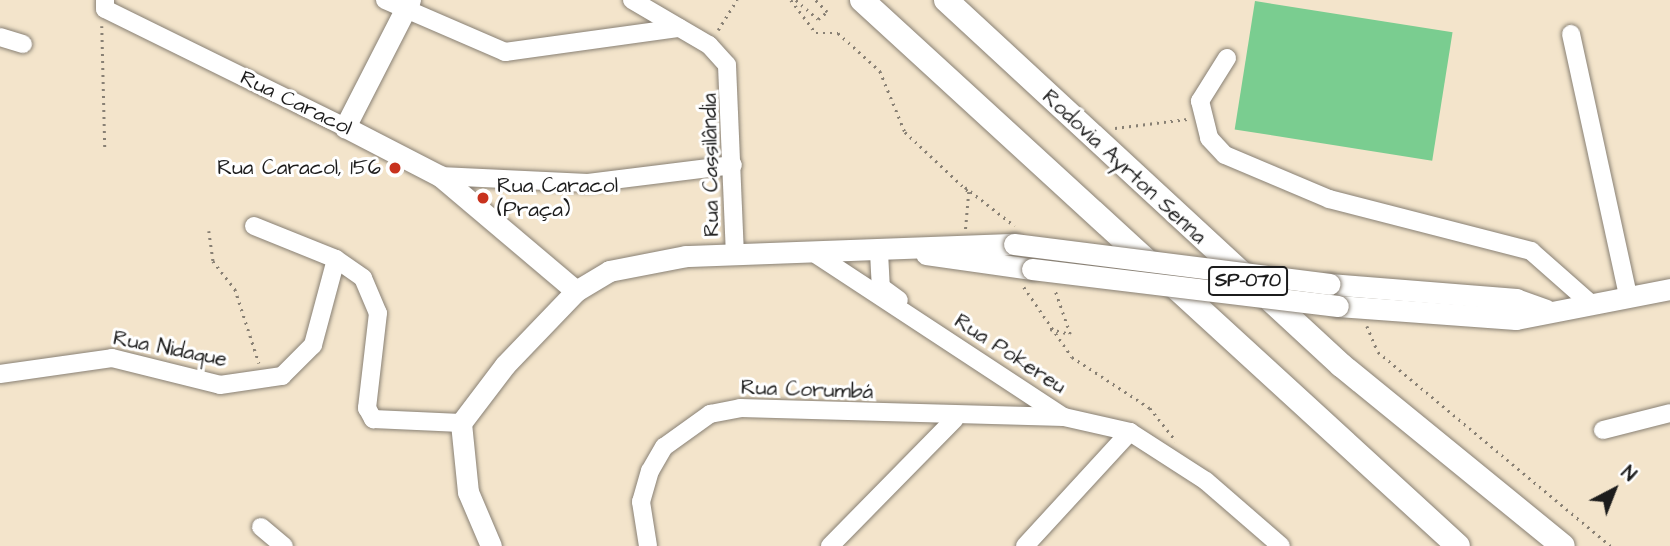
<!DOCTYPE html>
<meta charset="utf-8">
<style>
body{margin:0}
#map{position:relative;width:1670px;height:546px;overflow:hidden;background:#f3e4cb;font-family:"Architects Daughter",sans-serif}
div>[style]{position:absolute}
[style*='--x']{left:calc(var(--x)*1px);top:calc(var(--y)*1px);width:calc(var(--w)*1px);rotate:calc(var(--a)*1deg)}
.green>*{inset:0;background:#7acd90;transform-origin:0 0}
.path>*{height:2.5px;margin-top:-1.25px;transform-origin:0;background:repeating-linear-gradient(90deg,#888074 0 2px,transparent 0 7px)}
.roads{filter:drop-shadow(0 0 2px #888074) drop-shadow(0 0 2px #888074)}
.minor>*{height:18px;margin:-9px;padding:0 9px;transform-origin:9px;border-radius:9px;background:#fff}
.major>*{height:21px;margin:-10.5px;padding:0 10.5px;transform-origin:10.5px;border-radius:10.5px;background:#fff}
.highway>*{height:24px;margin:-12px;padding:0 12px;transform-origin:12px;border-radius:12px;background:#fff}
.bridges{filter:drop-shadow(0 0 2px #888074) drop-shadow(0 0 2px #888074)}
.major-bridge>*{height:21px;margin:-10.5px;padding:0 10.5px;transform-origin:10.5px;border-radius:10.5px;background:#fff}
.dots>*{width:19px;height:19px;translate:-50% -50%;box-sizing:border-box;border:4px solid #fff;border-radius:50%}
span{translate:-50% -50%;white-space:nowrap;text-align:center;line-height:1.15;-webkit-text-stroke:6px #fff;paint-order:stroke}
.shield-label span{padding:2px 5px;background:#fff;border:2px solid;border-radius:5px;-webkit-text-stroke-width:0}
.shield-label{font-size:19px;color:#1c1c1c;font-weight:700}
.street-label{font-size:21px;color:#1c1c1c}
.poi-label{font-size:21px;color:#1c1c1c}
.right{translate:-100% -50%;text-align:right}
.left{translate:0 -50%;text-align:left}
.north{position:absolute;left:1579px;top:455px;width:70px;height:70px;-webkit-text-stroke:5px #fff;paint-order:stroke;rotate:42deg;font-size:19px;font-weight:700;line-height:28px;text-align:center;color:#1c1c1c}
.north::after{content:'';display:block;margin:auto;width:24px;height:32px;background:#1c1c1c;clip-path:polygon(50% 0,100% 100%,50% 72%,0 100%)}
</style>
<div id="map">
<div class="green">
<div style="left:1255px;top:1px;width:200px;height:130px;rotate:9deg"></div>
</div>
<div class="path">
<div style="--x:791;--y:0;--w:41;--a:52.9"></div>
<div style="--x:816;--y:33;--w:22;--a:0"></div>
<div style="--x:838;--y:33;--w:57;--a:42.1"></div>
<div style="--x:880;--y:71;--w:66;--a:67.7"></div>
<div style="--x:905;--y:132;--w:88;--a:43.2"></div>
<div style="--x:969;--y:192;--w:37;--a:95"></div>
<div style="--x:796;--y:0;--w:29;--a:41"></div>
<div style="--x:818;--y:19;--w:11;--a:-38"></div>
<div style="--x:827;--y:12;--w:17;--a:-135"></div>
<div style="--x:102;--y:26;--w:125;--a:88.6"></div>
<div style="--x:718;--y:30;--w:36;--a:-58"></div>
<div style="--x:1115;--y:128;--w:73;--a:-7.1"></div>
<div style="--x:965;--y:187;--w:63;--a:38"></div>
<div style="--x:209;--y:231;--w:30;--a:82"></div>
<div style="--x:213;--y:261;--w:36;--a:52"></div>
<div style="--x:235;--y:289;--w:78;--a:72"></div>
<div style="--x:1024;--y:287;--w:85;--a:55.6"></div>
<div style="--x:1072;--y:357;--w:93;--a:33.2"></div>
<div style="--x:1150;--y:408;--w:42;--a:51.8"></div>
<div style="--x:1367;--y:326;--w:28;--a:67"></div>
<div style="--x:1378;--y:352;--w:303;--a:39.8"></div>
<div style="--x:1050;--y:329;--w:21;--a:14"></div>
<div style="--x:1070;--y:334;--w:46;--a:-109.2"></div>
</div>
<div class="roads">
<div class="minor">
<div style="--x:105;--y:0;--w:9;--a:90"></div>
<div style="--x:105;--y:9;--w:267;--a:26.2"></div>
<div style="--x:385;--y:0;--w:131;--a:23.4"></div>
<div style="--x:505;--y:52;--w:176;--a:-7.9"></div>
<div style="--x:632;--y:0;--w:89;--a:30.3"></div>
<div style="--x:709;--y:45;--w:27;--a:48"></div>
<div style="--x:727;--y:65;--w:190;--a:87.6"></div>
<div style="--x:1571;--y:34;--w:268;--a:77.7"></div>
<div style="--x:0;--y:37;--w:24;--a:17"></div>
<div style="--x:1227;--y:58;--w:51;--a:122.1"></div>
<div style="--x:1200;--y:101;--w:38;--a:76"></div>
<div style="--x:1209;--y:138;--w:23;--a:47"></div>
<div style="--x:1225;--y:155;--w:113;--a:22.9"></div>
<div style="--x:1329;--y:199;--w:209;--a:14.4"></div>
<div style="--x:1531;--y:251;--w:79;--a:41.4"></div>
<div style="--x:440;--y:176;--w:148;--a:2.7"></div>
<div style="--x:588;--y:183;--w:146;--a:-7.1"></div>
<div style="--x:254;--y:226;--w:88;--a:21.9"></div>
<div style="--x:336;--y:259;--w:33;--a:35"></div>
<div style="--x:363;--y:278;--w:38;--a:67"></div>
<div style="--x:378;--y:313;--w:96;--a:96.6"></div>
<div style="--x:367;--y:408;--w:13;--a:61"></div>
<div style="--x:373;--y:419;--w:88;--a:2.6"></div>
<div style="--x:879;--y:252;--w:35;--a:87"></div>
<div style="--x:881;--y:287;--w:22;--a:36"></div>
<div style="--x:817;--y:255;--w:295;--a:33.3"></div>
<div style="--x:1064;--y:417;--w:68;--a:12.8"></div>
<div style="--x:1130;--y:432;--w:90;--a:32.8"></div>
<div style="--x:1206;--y:481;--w:99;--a:40.9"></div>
<div style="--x:0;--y:374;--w:113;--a:-8.1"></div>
<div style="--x:112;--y:358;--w:111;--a:14"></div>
<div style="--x:220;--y:385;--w:63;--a:-8.3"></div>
<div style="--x:282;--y:376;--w:44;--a:-45"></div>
<div style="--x:313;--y:345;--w:89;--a:-75"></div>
<div style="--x:1603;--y:430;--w:69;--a:-14.2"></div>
<div style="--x:261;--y:527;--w:30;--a:40"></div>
<div style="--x:648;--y:546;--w:45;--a:-99"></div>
<div style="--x:641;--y:502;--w:32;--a:-74"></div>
<div style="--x:650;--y:471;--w:28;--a:-60"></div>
<div style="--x:664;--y:447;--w:57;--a:-35.7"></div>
<div style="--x:710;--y:414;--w:31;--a:-11"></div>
<div style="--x:740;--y:408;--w:324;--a:1.6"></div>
<div style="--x:830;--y:546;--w:178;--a:-45.5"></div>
<div style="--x:1025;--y:546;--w:155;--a:-47.4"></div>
</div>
<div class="major">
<div style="--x:410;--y:0;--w:143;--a:117.1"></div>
<div style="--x:345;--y:127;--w:107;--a:27.3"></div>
<div style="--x:440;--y:176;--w:178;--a:40.2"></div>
<div style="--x:926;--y:254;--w:107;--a:8.1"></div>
<div style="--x:1329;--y:284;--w:188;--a:4.6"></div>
<div style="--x:1516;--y:299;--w:32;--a:20"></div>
<div style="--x:1338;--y:306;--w:178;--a:4.2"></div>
<div style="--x:1516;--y:319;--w:157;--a:-11"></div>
<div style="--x:491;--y:546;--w:59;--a:-113.1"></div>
<div style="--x:468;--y:492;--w:69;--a:-95.8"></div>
<div style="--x:461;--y:423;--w:73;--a:-52.8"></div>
<div style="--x:505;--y:365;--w:103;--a:-46.2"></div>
<div style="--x:576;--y:291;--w:39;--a:-31"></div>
<div style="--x:609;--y:271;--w:78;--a:-11"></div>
<div style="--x:686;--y:256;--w:328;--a:-2.1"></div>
</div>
<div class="highway">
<div style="--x:862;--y:0;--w:808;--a:42.49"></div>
<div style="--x:946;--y:0;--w:538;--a:42.74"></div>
<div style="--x:1341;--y:365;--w:286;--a:39.2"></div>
</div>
</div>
<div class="bridges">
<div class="major-bridge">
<div style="--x:1014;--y:244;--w:318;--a:7.2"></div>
<div style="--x:1032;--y:269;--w:308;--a:6.9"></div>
</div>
</div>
<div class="dots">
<div style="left:395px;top:168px;background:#c8321e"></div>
<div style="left:483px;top:198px;background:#c8321e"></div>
</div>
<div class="shield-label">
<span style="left:1248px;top:281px">SP-070</span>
</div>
<div class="street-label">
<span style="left:296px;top:103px;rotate:26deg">Rua Caracol</span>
<span style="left:711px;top:165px;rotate:-91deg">Rua Cassilândia</span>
<span style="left:1124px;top:167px;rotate:43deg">Rodovia Ayrton Senna</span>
<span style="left:170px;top:349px;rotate:11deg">Rua Nidaque</span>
<span style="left:1010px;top:354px;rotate:33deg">Rua Pokereu</span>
<span style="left:807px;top:390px;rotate:2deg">Rua Corumbá</span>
</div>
<div class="poi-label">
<span class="right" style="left:381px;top:168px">Rua Caracol, 156</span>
<span class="left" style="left:497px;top:198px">Rua Caracol<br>(Praça)</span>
</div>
<div class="north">N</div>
</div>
